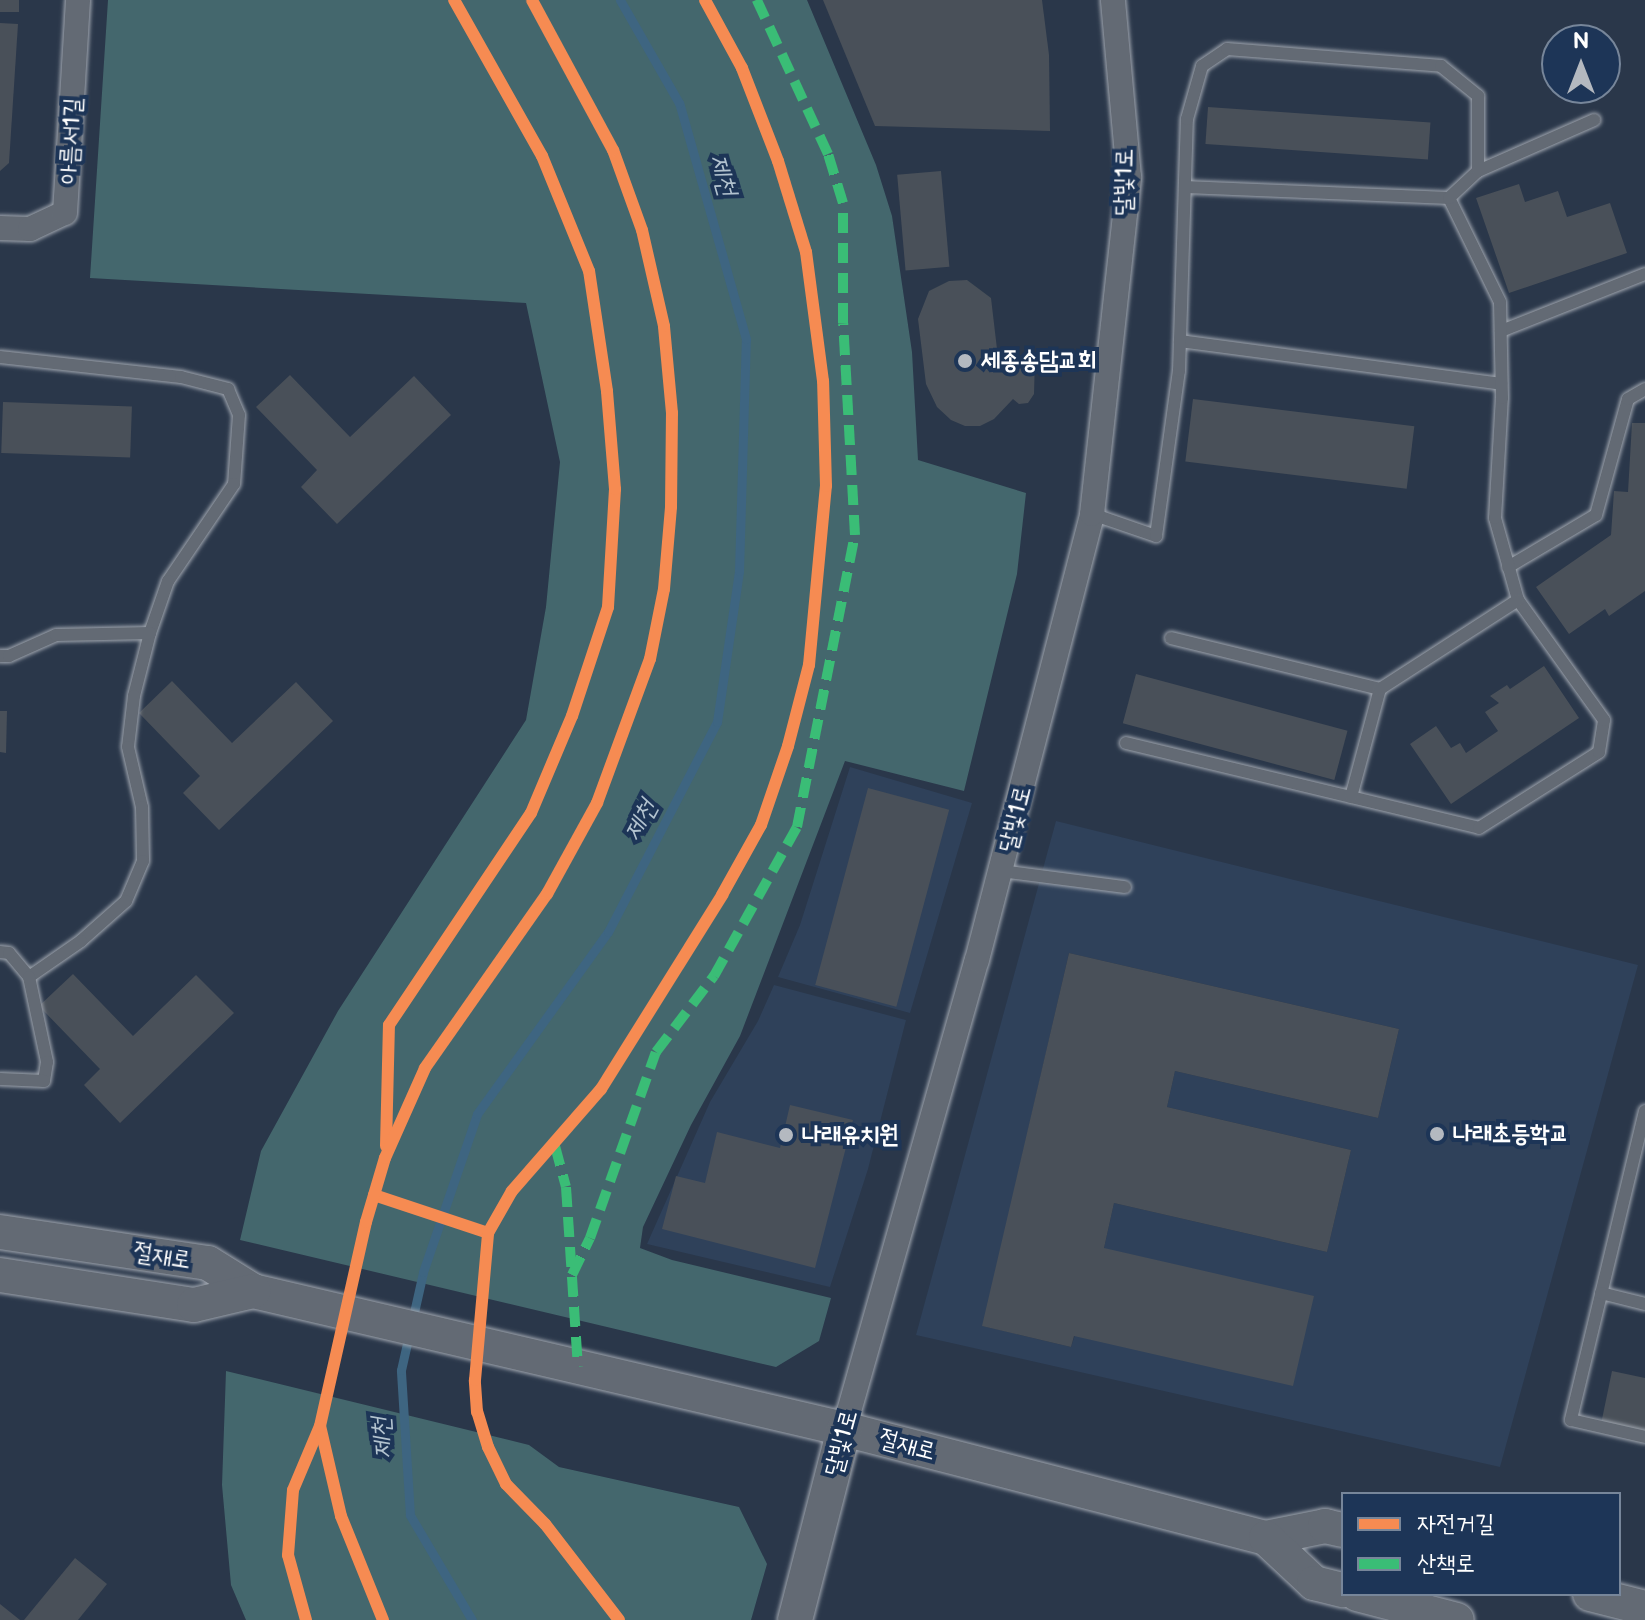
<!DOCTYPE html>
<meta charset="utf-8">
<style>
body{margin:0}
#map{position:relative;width:1645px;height:1620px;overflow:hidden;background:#2a374a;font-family:"Balsamiq Sans","Poor Story",sans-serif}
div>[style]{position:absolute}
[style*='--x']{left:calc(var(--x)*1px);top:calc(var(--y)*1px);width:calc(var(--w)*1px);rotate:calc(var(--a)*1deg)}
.built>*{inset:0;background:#2f415a}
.green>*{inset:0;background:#44676d}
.stream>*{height:9px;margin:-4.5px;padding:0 4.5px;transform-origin:4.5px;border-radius:4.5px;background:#3e6581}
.building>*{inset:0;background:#495059;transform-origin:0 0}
.roads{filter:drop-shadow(0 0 2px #9fa5ae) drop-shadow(0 0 2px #9fa5ae)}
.lane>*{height:12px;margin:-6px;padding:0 6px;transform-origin:6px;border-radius:6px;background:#636a74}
.street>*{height:24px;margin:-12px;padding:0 12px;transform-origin:12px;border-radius:12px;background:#636a74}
.secondary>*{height:34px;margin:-17px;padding:0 17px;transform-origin:17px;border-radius:17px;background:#636a74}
.quiet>*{height:10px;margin-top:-5px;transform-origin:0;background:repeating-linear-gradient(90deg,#3abd76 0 20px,transparent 0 30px)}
.cycleway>*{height:12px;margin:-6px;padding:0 6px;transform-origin:6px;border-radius:6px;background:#f68b52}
.dots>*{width:22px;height:22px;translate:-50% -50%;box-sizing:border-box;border:4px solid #1d3557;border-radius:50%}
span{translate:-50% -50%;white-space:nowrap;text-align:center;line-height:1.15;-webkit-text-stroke:8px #1d3557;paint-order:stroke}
.street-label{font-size:24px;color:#fff}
.poi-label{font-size:24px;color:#fff;font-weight:700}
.left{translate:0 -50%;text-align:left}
.water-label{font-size:26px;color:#b3c3cf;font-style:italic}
.legend{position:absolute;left:1341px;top:1492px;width:280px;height:104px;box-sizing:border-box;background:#1d3557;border:2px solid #77869a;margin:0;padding:10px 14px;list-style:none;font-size:24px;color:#fff}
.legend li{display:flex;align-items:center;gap:16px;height:40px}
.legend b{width:40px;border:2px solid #77869a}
.north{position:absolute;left:1541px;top:24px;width:80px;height:80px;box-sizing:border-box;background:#1d3557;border:2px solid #77869a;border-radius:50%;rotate:0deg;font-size:22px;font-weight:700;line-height:32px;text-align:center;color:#fff}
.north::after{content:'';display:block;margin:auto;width:28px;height:36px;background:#b4b9c0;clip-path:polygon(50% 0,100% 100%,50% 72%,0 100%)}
</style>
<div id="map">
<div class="built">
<div style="clip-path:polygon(850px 767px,972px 803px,910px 1013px,778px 977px,800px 925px)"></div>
<div style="clip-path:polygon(evenodd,1056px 821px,1638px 965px,1500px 1467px,916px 1335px,1056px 821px,1069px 953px,1399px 1029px,1378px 1118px,1175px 1071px,1167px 1107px,1351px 1150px,1327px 1252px,1114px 1203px,1104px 1248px,1071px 1347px,983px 1326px,1069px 953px)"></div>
<div style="clip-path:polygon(774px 985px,906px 1020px,868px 1169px,830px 1287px,647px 1244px,710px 1102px,758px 1021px)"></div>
</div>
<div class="green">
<div style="clip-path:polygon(108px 0,807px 0,876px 165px,892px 216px,912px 352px,918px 460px,1026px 493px,1017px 574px,964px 791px,845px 761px,740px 1036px,691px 1125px,643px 1227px,640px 1248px,672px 1260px,831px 1298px,819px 1341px,776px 1367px,240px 1240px,261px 1151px,338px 1011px,526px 720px,546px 607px,560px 462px,526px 303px,90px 278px)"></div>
<div style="clip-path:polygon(226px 1371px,529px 1445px,559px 1467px,739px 1507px,767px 1564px,751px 1620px,246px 1620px,231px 1585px,222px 1485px)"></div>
</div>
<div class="stream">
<div style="--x:472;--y:1620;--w:122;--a:-120.6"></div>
<div style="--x:410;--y:1515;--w:145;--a:-93.6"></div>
<div style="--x:401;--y:1370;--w:100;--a:-77.3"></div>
<div style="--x:423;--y:1272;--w:167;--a:-71.1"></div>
<div style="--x:477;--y:1114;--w:224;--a:-54.3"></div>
<div style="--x:608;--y:932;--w:237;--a:-62.6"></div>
<div style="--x:717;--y:722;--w:153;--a:-81.7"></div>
<div style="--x:739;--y:571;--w:232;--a:-88.3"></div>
<div style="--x:746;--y:339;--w:245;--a:-105.8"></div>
<div style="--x:679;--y:103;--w:119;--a:-119.8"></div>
</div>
<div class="building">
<div style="left:0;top:0;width:19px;height:12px"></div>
<div style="clip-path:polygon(823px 0,1042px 0,1049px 55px,1050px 131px,875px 126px)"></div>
<div style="clip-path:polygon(0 23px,18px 24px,9px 163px,0 171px)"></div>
<div style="left:1208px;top:107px;width:223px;height:37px;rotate:4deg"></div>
<div style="left:941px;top:171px;width:96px;height:44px;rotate:85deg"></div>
<div style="clip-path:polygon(1519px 184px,1525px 202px,1558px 191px,1567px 217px,1610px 203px,1627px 253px,1509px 293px,1476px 198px)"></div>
<div style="clip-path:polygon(967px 280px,991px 298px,997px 349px,1007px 357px,1035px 358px,1034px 394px,1028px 403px,1019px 404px,1013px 399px,994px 419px,980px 426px,965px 426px,951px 420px,937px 407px,926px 384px,918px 319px,929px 291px,949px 281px)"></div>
<div style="clip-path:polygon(290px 375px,350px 437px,414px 376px,451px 415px,337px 524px,301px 487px,317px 470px,256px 407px)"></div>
<div style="left:1193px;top:399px;width:223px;height:63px;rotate:7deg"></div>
<div style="left:3px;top:402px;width:129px;height:51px;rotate:2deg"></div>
<div style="clip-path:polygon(1632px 423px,1645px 423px,1645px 591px,1609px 616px,1605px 609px,1569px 634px,1536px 587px,1611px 535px,1614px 491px,1628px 492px)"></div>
<div style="clip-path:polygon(1544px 666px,1579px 718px,1451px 804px,1410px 744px,1436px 726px,1451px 748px,1460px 743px,1466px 753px,1498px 731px,1485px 712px,1499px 703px,1490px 696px,1507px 685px,1510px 689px)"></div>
<div style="left:1136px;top:674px;width:219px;height:51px;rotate:15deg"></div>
<div style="clip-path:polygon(172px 681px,232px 743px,296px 682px,333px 721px,219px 830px,183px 793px,200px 776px,139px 713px)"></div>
<div style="clip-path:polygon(0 711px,7px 711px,6px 753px,0 752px)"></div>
<div style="left:868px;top:788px;width:84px;height:204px;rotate:15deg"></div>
<div style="clip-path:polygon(1069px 953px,1399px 1029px,1378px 1118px,1175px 1071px,1167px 1107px,1351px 1150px,1327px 1252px,1114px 1203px,1104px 1248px,1314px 1296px,1293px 1386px,1074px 1336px,1071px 1347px,982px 1326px)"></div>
<div style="clip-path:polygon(73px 974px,133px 1036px,196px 975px,234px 1013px,120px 1123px,84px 1085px,100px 1069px,39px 1006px)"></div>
<div style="clip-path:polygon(790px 1105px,853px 1120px,815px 1268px,662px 1229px,676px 1176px,705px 1183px,717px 1132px,780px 1148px)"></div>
<div style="clip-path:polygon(1612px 1371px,1645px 1378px,1645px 1433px,1601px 1424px)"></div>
<div style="clip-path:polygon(75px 1558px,107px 1584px,78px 1620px,24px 1620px)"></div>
<div style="clip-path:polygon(0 1604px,20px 1620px,0 1620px)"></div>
</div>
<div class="roads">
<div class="lane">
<div style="--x:1185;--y:187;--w:264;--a:2.4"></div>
<div style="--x:1501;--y:331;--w:155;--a:-21.6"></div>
<div style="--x:1180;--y:341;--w:324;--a:7.6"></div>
<div style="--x:0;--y:357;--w:182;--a:6.3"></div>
<div style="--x:181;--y:377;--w:49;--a:14.3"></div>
<div style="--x:228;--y:389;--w:28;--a:67"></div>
<div style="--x:239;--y:415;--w:69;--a:94.1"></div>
<div style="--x:234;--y:484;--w:117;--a:124.2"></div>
<div style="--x:168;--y:581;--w:55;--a:109.1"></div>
<div style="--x:150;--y:633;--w:65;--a:104.3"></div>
<div style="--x:134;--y:696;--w:51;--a:96.7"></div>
<div style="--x:128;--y:747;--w:62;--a:76.9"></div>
<div style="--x:142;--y:807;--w:54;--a:88.9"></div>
<div style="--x:143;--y:861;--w:43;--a:113"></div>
<div style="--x:126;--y:901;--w:60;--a:138.4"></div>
<div style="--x:81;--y:941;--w:63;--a:145.3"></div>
<div style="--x:1092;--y:514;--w:68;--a:19"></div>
<div style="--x:1156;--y:536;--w:167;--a:-82.1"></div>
<div style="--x:1179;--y:371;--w:252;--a:-88.2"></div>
<div style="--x:1187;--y:119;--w:55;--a:-74.2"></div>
<div style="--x:1202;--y:66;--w:30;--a:-34"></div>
<div style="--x:1227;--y:49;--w:215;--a:4.5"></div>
<div style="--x:1441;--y:66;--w:48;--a:39"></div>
<div style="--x:1478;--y:96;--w:75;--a:90"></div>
<div style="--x:1508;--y:567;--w:102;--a:-30.6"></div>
<div style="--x:1596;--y:515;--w:120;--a:-74.6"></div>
<div style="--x:1628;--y:399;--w:20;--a:-30"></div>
<div style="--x:1171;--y:638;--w:215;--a:13.7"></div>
<div style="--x:0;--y:656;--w:9;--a:0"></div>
<div style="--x:9;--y:656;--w:51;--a:-24.1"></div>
<div style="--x:56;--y:635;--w:94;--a:-1.2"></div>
<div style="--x:1126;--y:743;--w:363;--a:13.5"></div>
<div style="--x:1479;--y:828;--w:142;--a:-32.3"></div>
<div style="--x:1599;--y:752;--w:32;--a:-81"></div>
<div style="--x:1604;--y:720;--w:148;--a:-125.6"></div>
<div style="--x:1518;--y:600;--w:85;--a:-105.7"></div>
<div style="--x:1495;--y:518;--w:120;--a:-86.7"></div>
<div style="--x:1502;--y:398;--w:96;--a:-91.2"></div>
<div style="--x:1500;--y:302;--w:116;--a:-116.1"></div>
<div style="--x:1449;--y:198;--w:40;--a:-43"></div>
<div style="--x:1478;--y:171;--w:127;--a:-23.7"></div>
<div style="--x:1351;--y:797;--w:112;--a:-75"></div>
<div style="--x:1380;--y:689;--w:164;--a:-32.8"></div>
<div style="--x:1001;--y:871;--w:125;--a:7.4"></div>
<div style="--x:0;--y:952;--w:9;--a:6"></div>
<div style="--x:9;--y:953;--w:31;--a:50"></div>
<div style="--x:29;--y:977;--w:87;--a:78"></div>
<div style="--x:47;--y:1062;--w:19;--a:99"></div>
<div style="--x:44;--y:1081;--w:44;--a:-177.4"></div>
<div style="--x:1645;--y:1111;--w:318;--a:103.5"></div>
<div style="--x:1571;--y:1420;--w:76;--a:12.9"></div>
<div style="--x:1601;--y:1293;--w:45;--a:14"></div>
</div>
<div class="street">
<div style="--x:0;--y:228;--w:30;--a:2"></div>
<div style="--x:30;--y:229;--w:38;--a:-25"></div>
<div style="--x:65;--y:213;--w:213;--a:-86.5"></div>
<div style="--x:844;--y:1429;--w:487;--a:-74.2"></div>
<div style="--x:977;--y:960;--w:461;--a:-75.5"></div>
<div style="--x:1092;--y:514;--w:339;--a:-83.7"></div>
<div style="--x:1129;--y:177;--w:178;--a:-95.2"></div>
</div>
<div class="secondary">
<div style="--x:0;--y:1232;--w:210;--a:8.5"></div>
<div style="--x:208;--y:1263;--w:53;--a:31.9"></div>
<div style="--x:253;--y:1291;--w:607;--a:13.14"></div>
<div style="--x:844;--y:1429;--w:436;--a:14.5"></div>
<div style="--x:1266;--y:1538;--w:60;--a:-11.5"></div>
<div style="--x:1325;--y:1526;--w:18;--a:13"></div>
<div style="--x:0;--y:1275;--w:196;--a:8.8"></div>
<div style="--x:194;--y:1305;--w:61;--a:-13.3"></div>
<div style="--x:1266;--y:1538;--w:66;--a:43.2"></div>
<div style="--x:1314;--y:1583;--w:30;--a:14"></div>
<div style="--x:1357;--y:1594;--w:103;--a:14.6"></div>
<div style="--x:1590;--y:1594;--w:57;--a:14.3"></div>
<div style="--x:795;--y:1620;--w:197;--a:-75.6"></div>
</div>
</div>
<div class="quiet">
<div style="--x:555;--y:1146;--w:42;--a:75"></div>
<div style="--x:566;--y:1187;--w:180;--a:86.2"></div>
<div style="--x:572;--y:1275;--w:41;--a:-64.1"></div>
<div style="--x:590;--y:1238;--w:197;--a:-70.5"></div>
<div style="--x:656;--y:1052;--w:96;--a:-52.7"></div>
<div style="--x:714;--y:976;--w:171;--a:-60.9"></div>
<div style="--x:797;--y:827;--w:298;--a:-78.8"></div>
<div style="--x:855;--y:535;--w:212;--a:-93.2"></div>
<div style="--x:843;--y:323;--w:120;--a:-90"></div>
<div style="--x:843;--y:203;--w:51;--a:-107"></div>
<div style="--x:828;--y:154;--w:170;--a:-114.8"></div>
</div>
<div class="cycleway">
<div style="--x:386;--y:1146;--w:121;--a:-88.6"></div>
<div style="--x:389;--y:1025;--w:255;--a:-56.2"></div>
<div style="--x:531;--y:813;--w:105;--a:-67.1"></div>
<div style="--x:572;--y:716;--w:115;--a:-71.7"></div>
<div style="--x:608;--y:607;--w:118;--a:-86.6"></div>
<div style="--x:615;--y:489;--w:98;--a:-94.7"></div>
<div style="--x:607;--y:391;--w:121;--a:-98.5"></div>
<div style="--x:589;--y:271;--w:124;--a:-112.2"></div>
<div style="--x:542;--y:156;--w:179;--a:-119.4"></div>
<div style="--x:374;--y:1195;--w:120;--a:18.4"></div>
<div style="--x:306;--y:1620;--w:67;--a:-105.5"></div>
<div style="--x:288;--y:1555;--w:65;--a:-85.6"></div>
<div style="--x:293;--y:1490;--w:69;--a:-67.1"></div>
<div style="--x:383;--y:1620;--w:112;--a:-112"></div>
<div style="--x:341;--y:1516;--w:92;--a:-103.1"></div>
<div style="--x:320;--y:1426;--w:209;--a:-77.3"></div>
<div style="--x:366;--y:1222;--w:67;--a:-73.5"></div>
<div style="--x:385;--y:1158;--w:98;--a:-66"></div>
<div style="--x:425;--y:1068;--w:213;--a:-55"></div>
<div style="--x:547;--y:894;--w:104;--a:-61.2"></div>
<div style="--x:597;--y:803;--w:153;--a:-69.8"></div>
<div style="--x:650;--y:659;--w:71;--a:-78.7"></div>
<div style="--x:664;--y:589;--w:82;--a:-85.1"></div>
<div style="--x:671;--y:507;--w:94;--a:-89.4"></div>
<div style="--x:672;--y:413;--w:87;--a:-95.3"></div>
<div style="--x:664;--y:326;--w:98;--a:-102.9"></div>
<div style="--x:642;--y:230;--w:85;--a:-109.9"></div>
<div style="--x:613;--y:150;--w:170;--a:-118.4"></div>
<div style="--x:619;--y:1620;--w:121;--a:-127.6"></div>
<div style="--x:545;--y:1524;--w:56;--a:-134.3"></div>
<div style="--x:506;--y:1484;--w:41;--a:-115.9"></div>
<div style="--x:488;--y:1447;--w:37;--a:-107"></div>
<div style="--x:477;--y:1412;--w:32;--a:-94"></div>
<div style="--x:475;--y:1380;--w:148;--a:-84.9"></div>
<div style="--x:488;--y:1233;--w:48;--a:-60.3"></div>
<div style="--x:512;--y:1191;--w:135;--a:-48.9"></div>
<div style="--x:601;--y:1089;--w:229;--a:-58"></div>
<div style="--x:722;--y:895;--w:80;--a:-60.9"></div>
<div style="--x:761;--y:825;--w:83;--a:-71.1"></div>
<div style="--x:788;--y:746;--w:84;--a:-75.5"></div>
<div style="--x:809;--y:665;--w:180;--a:-84.6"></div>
<div style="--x:826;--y:486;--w:105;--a:-91.6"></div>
<div style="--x:823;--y:381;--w:130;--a:-97.5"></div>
<div style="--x:806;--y:252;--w:95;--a:-107.1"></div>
<div style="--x:778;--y:161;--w:100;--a:-111.2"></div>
<div style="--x:742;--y:68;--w:77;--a:-118.6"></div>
</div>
<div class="dots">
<div style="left:965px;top:361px;background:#b4b9c0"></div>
<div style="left:1437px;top:1134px;background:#b4b9c0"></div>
<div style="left:786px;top:1135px;background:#b4b9c0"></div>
</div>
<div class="street-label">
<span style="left:71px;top:141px;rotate:-87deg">아름서1길</span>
<span style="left:1124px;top:182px;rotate:-89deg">달빛1로</span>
<span style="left:1015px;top:819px;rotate:-76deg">달빛1로</span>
<span style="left:162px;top:1256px;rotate:9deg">절재로</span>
<span style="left:841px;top:1443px;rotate:-75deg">달빛1로</span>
<span style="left:907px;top:1445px;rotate:15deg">절재로</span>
</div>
<div class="poi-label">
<span class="left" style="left:981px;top:361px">세종송담교회</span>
<span class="left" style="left:1453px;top:1134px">나래초등학교</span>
<span class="left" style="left:802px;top:1135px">나래유치원</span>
</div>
<div class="water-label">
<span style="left:722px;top:175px;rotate:74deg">제천</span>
<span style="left:641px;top:821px;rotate:-62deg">제천</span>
<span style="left:383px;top:1438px;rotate:-94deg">제천</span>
</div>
<ul class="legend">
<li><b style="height:10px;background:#f68b52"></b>자전거길</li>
<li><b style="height:10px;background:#3abd76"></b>산책로</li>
</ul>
<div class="north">N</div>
</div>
